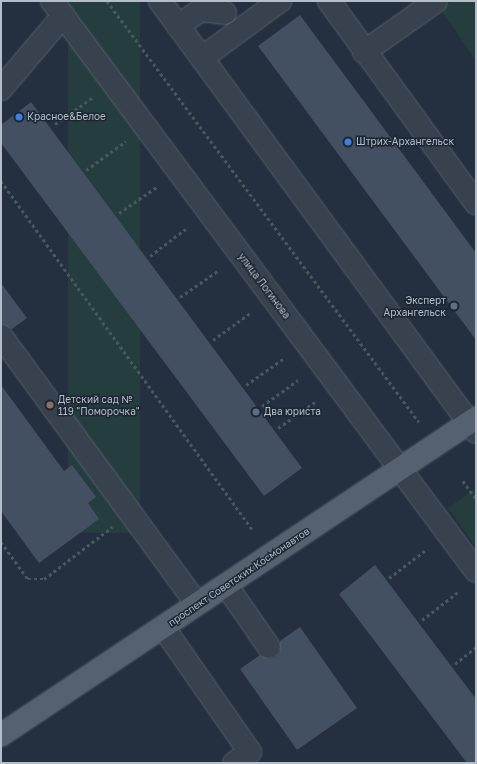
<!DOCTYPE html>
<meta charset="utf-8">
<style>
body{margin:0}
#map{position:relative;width:477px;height:764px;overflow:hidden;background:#24303f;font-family:"Golos Text",sans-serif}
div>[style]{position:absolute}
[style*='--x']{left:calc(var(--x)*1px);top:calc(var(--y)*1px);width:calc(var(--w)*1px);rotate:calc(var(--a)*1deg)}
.green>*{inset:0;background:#263d40;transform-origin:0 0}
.building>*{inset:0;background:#435061}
.path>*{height:2.5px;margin-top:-1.25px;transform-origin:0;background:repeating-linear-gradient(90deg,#445a5d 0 3px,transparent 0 6px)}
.roads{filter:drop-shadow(0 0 1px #56606d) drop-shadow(0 0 1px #56606d)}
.minor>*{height:22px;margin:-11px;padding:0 11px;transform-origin:11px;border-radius:11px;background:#38424f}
.major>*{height:22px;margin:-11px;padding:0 11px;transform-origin:11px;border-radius:11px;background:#56616f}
.dots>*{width:11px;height:11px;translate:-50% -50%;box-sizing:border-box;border:2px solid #1d2734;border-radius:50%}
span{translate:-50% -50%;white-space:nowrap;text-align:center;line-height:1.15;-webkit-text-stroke:3px #1d2734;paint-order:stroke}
.poi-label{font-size:10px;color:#b4bdca}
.left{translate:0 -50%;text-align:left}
.right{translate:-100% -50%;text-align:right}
.street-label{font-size:10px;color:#b4bdca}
.frame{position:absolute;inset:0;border:2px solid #b4bdca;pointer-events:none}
</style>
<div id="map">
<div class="green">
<div style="left:68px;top:1px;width:72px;height:532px"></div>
<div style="clip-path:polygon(453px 1px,476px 1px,476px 57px,474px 58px,441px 9px)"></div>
<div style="clip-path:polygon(476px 488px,476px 547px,448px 508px)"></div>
</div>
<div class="building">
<div style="clip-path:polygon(300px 15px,476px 253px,476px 340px,258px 46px)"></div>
<div style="clip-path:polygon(31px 102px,302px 468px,264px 496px,1px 143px,1px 125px)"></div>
<div style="clip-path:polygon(1px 283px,27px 318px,12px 329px,1px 324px)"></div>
<div style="clip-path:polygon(1px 385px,64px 471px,72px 465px,96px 497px,88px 503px,99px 519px,39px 563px,1px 511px)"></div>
<div style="clip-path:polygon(375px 565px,476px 699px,476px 763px,467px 763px,339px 594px)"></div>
<div style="clip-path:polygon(300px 627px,357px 708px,297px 750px,240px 669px,260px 655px,270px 659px,276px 657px,280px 652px,280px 641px)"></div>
</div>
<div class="path">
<div style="--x:107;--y:1;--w:524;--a:53.46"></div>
<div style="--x:55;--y:124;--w:47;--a:-35.4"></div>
<div style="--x:86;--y:170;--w:49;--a:-35.9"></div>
<div style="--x:1;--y:181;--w:431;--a:54.2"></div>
<div style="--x:119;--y:213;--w:47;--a:-34.7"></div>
<div style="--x:150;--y:256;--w:48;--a:-37.3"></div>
<div style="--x:180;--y:297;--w:47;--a:-34.7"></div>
<div style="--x:213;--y:340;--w:46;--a:-36.1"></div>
<div style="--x:246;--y:385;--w:45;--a:-35.1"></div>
<div style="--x:262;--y:406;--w:44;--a:-35.8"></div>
<div style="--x:278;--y:428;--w:45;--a:-35.1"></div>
<div style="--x:463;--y:481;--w:22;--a:54"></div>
<div style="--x:1;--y:542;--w:46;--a:53.9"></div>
<div style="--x:28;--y:579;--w:16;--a:0"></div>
<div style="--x:44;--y:579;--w:86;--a:-37.4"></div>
<div style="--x:389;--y:578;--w:48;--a:-37.3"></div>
<div style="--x:422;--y:620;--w:46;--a:-37.9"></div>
<div style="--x:455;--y:664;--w:27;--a:-39"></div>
</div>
<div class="roads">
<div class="minor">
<div style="--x:52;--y:1;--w:710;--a:53.36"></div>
<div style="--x:160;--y:1;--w:534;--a:53.75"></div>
<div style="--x:329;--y:1;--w:250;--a:54"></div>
<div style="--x:178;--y:26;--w:28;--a:-35"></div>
<div style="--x:201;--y:10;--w:24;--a:7"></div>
<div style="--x:364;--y:52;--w:88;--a:-35.3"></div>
<div style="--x:202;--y:58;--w:97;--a:-36.2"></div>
<div style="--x:1;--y:89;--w:96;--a:-49.7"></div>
<div style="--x:1;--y:336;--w:332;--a:53.8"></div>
<div style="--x:226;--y:585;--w:75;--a:55.3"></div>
<div style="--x:163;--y:627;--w:152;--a:55.2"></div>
<div style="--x:250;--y:752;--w:19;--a:145"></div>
</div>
<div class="major">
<div style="--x:1;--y:735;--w:571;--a:-33.72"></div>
</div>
</div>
<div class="dots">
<div style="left:19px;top:117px;background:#3f7fe0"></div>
<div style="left:348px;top:142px;background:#3f7fe0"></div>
<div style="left:454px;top:306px;background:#5c6f8a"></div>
<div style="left:50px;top:405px;background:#8d6e63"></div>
<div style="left:256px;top:412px;background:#5c6f8a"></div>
</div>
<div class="poi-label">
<span class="left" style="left:27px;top:117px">Красное&amp;Белое</span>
<span class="left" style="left:356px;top:142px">Штрих-Архангельск</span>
<span class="right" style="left:446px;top:306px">Эксперт<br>Архангельск</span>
<span class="left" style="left:58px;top:405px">Детский сад №<br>119 "Поморочка"</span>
<span class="left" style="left:264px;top:412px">Два юриста</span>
</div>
<div class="street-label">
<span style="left:264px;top:286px;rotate:53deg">улица Логинова</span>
<span style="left:239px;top:577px;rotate:-34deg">проспект Советских Космонавтов</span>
</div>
<div class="frame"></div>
</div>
